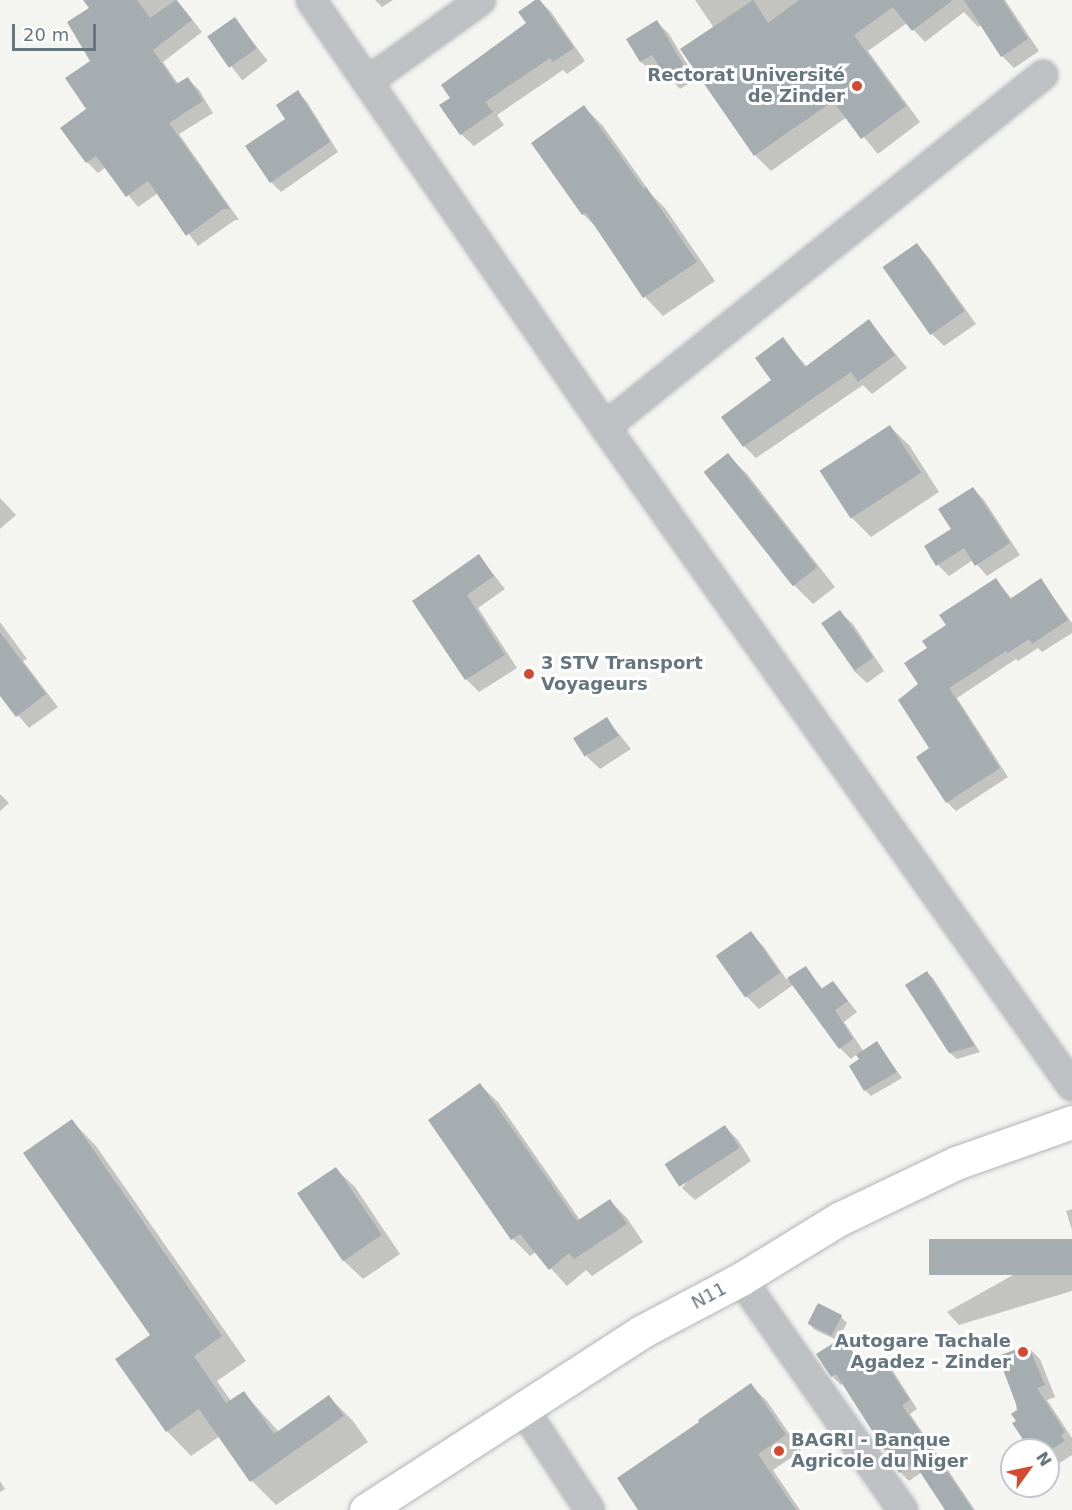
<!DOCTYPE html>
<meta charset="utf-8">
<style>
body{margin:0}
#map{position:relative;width:1072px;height:1510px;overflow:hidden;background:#f4f4f1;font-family:"DejaVu Sans",sans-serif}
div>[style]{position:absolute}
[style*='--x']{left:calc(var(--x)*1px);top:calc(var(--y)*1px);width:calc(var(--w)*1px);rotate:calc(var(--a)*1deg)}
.shadow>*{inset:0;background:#0003;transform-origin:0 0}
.building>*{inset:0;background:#a6adb1;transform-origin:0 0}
.roads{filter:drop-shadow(0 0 2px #b1b5b8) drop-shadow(0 0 2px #b1b5b8)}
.street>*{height:28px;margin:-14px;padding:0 14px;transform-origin:14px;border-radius:14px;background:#bdc1c4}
.primary>*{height:33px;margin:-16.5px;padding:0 16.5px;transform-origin:16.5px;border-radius:16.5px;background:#fff}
.dots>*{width:16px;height:16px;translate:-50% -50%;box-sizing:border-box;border:3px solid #fff;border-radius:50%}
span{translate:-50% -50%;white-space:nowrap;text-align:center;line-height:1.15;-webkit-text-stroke:6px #fff;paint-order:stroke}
.poi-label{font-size:18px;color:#66767f;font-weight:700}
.right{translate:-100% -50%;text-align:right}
.left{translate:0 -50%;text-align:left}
.street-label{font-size:18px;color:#66767f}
.north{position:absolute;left:1000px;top:1438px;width:60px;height:60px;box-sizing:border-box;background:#fff;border:2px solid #c2c8cc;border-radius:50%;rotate:57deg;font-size:16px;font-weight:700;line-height:24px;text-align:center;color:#66767f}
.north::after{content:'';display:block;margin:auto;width:21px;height:27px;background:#d34931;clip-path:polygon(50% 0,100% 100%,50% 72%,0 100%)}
.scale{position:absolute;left:12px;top:24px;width:84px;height:27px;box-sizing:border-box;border:3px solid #66767f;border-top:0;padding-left:8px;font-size:18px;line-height:21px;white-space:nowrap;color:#66767f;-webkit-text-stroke:4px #fff;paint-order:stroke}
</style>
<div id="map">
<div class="shadow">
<div style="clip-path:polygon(85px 0,177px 0,202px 32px,163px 62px,179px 85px,188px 79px,199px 90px,213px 113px,179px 134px,239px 220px,235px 220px,198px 246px,158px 193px,138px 207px,106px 167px,98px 173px,87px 162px,92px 62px,91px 9px)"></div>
<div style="clip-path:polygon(375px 0,393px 0,382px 7px)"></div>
<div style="clip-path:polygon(539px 0,551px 12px,585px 61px,567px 74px,563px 70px,497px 115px,504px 125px,474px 146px,461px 134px,452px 98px,528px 23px)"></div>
<div style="clip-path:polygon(695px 0,1005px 0,1039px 51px,1014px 68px,1002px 56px,982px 25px,978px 27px,964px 12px,925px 42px,907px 23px,868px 51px,920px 122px,878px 154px,847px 117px,771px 171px,755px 155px,682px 50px,714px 28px)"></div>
<div style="left:235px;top:19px;width:53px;height:32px;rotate:52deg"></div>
<div style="clip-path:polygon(657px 22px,669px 34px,696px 79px,680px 89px,662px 69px,654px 74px,641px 62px,628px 39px)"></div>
<div style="clip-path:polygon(298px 92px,307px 102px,338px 152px,281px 192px,271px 182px,287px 120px)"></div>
<div style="clip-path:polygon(584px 107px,603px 126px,652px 195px,665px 208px,715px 281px,663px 316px,645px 297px,598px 229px,583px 214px)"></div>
<div style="clip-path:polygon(917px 245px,929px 258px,976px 324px,944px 346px,932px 334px)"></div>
<div style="clip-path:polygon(869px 321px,907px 368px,872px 394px,863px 385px,756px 458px,744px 446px,773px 381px,783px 339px,807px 367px)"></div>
<div style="clip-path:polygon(890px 427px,909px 445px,939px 492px,871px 537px,852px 518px)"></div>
<div style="clip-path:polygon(728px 455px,747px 474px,835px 587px,813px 604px,794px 585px,706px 472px)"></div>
<div style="clip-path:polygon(973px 488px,984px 500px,1020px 555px,987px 576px,973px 560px,949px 576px,938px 565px)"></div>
<div style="clip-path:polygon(0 498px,16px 515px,0 529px)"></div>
<div style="clip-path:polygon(479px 556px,505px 589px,478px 608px,517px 668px,479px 692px,466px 679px,414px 601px)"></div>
<div style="clip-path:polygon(996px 580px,1012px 599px,1041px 580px,1072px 623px,1072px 633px,1042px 652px,1038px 648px,1018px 661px,1016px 659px,957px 698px,1008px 777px,956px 811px,947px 802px,931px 749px,920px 685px,929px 649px,948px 626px)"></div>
<div style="clip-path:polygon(840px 612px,853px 624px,884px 671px,867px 683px,854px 671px)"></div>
<div style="clip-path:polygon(0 622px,27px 659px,23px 661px,58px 707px,29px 728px,0 694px)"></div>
<div style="clip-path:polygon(607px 719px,631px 749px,600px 769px,587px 757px)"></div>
<div style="clip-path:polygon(0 794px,9px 803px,0 811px)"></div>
<div style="clip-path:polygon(751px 933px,763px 946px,787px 980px,806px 968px,823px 989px,833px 982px,857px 1012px,844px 1022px,864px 1052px,877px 1043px,902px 1078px,871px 1096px,865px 1090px,861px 1060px,857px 1054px,851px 1059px,840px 1048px,793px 985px,759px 1009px,746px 996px,718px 956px)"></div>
<div style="clip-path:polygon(927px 973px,933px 978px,980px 1052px,957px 1059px,950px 1053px)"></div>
<div style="clip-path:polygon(480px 1085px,498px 1102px,580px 1220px,610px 1201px,627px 1218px,643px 1242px,592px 1276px,586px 1270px,567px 1286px,536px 1252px,530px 1256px,513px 1239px,430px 1121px)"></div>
<div style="clip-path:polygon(72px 1121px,96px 1146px,246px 1361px,217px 1381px,231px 1401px,244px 1393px,279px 1432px,329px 1397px,353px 1421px,368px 1442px,276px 1505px,252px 1481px,220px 1436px,191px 1456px,167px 1431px,152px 1336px)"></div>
<div style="clip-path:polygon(725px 1127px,738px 1140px,751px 1161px,695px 1200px,682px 1188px)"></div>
<div style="clip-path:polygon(336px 1169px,355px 1187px,400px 1254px,363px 1279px,344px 1261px)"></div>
<div style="clip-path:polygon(1072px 1209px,1072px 1230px,1066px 1211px)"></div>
<div style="clip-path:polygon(1072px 1242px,1072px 1291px,959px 1325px,947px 1312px)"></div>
<div style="clip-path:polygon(841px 1317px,847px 1323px,837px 1340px,815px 1330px,809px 1324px)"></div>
<div style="clip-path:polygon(843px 1339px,861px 1363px,874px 1356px,893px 1371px,917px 1409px,910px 1414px,975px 1510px,947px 1510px,922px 1472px,909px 1481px,900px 1472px,844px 1383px,841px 1385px,832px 1376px)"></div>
<div style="clip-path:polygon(1028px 1347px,1040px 1359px,1055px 1397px,1047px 1400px,1072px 1438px,1072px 1455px,1053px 1467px,1048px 1463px,1048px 1450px,1032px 1450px,1018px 1421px)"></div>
<div style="clip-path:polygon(751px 1385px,767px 1401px,801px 1451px,773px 1470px,800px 1510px,640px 1510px,702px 1423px)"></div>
<div style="clip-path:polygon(0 1481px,5px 1489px,0 1492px)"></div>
</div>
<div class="building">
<div style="clip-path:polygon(83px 0,137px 0,150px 18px,176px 0,192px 20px,153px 50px,176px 84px,188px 77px,203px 101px,169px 123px,230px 209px,223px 209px,186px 236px,148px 181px,126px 197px,96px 156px,86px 163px,60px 128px,86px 109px,65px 78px,90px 61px,67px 22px,89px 8px)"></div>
<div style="clip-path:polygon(535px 0,540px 0,574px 48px,553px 62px,550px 58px,485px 102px,493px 112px,460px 135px,439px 105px,450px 98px,441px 85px,526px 23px,518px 12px)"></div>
<div style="clip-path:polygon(753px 0,768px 23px,799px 0,953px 0,912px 31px,893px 7px,854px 35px,906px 106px,861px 139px,833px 101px,754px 156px,680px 49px)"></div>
<div style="clip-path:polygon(964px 0,1003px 0,1028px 39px,1001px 57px)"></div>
<div style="left:235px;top:17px;width:38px;height:34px;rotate:55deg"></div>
<div style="clip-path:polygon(657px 20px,684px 66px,666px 77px,652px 55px,640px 62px,626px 39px)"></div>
<div style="clip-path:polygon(298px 90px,330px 142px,270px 183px,245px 146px,285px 119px,276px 105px)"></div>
<div style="clip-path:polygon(584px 105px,644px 189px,646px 187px,697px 262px,643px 298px,586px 213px,582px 215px,531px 143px)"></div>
<div style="left:917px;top:243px;width:83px;height:42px;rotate:55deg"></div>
<div style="clip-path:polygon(869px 319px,895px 355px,858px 382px,851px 372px,743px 447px,721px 417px,771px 380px,755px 358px,783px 337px,805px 367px)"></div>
<div style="left:890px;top:425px;width:57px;height:84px;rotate:57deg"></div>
<div style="left:728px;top:453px;width:145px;height:31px;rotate:52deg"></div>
<div style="clip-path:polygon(973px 487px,1010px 543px,975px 566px,964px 548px,936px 566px,924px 546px,951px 529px,938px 509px)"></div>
<div style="clip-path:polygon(479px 554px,494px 576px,467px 595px,505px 655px,465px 680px,412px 601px)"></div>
<div style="clip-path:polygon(996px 578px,1010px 599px,1041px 578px,1068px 620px,1032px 644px,1029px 639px,1008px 653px,1006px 651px,949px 688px,1000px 768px,946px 803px,916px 757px,929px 748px,898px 700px,918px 684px,904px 663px,927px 648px,922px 641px,946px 625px,939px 615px)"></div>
<div style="left:840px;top:610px;width:58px;height:23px;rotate:55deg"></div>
<div style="clip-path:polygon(0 632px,46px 694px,16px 717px,0 696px)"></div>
<div style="left:607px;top:717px;width:22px;height:40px;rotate:58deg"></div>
<div style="left:751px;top:931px;width:51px;height:43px;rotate:55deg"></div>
<div style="clip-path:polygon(806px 966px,821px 989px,833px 981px,848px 1001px,835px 1010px,853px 1039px,839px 1049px,787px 978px)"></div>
<div style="clip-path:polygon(927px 971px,938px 989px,975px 1046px,949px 1053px,905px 985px)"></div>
<div style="clip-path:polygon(877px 1041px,897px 1072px,864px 1091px,849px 1066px,859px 1059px,856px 1055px)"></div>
<div style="clip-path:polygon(480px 1083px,577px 1221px,610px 1199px,627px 1224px,574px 1259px,569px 1253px,549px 1270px,520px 1234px,511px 1240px,428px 1120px)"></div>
<div style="clip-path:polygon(72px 1119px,222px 1336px,194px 1356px,226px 1403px,244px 1391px,274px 1434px,329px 1395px,344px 1416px,250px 1482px,199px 1409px,166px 1432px,115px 1359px,150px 1335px,23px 1153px)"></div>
<div style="left:725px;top:1125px;width:27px;height:72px;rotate:57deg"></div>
<div style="left:336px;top:1167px;width:82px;height:47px;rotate:56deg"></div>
<div style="left:1072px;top:1239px;width:36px;height:143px;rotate:90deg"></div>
<div style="left:818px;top:1303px;width:27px;height:23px;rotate:27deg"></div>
<div style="clip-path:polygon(843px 1337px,859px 1362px,874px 1355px,880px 1363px,884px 1361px,910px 1400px,902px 1405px,973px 1510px,945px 1510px,914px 1463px,899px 1473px,836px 1374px,831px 1377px,816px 1354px)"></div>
<div style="clip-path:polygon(1028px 1345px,1045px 1385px,1037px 1388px,1065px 1432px,1061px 1435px,1065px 1441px,1050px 1450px,1030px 1450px,1012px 1423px,1016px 1421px,1011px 1414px,1017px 1410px,1016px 1404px,998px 1356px)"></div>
<div style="clip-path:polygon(751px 1383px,786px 1435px,758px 1454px,796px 1510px,638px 1510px,617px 1478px,699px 1422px,698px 1420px)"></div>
</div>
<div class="roads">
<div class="street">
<div style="--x:311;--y:0;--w:518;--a:55.45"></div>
<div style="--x:605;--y:427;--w:808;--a:54.68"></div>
<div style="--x:367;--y:82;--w:140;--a:-35.7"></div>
<div style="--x:605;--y:427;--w:562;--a:-38.79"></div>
<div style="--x:741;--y:1279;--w:282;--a:55"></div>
<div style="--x:522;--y:1407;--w:123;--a:56.6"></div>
</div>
<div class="primary">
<div style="--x:366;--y:1510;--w:328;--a:-32.9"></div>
<div style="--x:641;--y:1332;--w:113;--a:-27.9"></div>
<div style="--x:741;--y:1279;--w:115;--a:-31.5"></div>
<div style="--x:839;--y:1219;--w:130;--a:-25.6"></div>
<div style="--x:956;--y:1163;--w:123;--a:-19.5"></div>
</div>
</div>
<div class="dots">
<div style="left:857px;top:86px;background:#d34931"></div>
<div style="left:529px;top:674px;background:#d34931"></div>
<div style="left:1023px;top:1352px;background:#d34931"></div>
<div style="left:779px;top:1451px;background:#d34931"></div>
</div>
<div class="poi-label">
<span class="right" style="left:845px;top:86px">Rectorat Université<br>de Zinder</span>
<span class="left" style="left:541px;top:674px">3 STV Transport<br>Voyageurs</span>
<span class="right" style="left:1011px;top:1352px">Autogare Tachale<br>Agadez - Zinder</span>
<span class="left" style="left:791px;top:1451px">BAGRI - Banque<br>Agricole du Niger</span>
</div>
<div class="street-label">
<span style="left:709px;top:1296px;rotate:-28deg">N11</span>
</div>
<div class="north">N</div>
<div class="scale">20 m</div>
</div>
